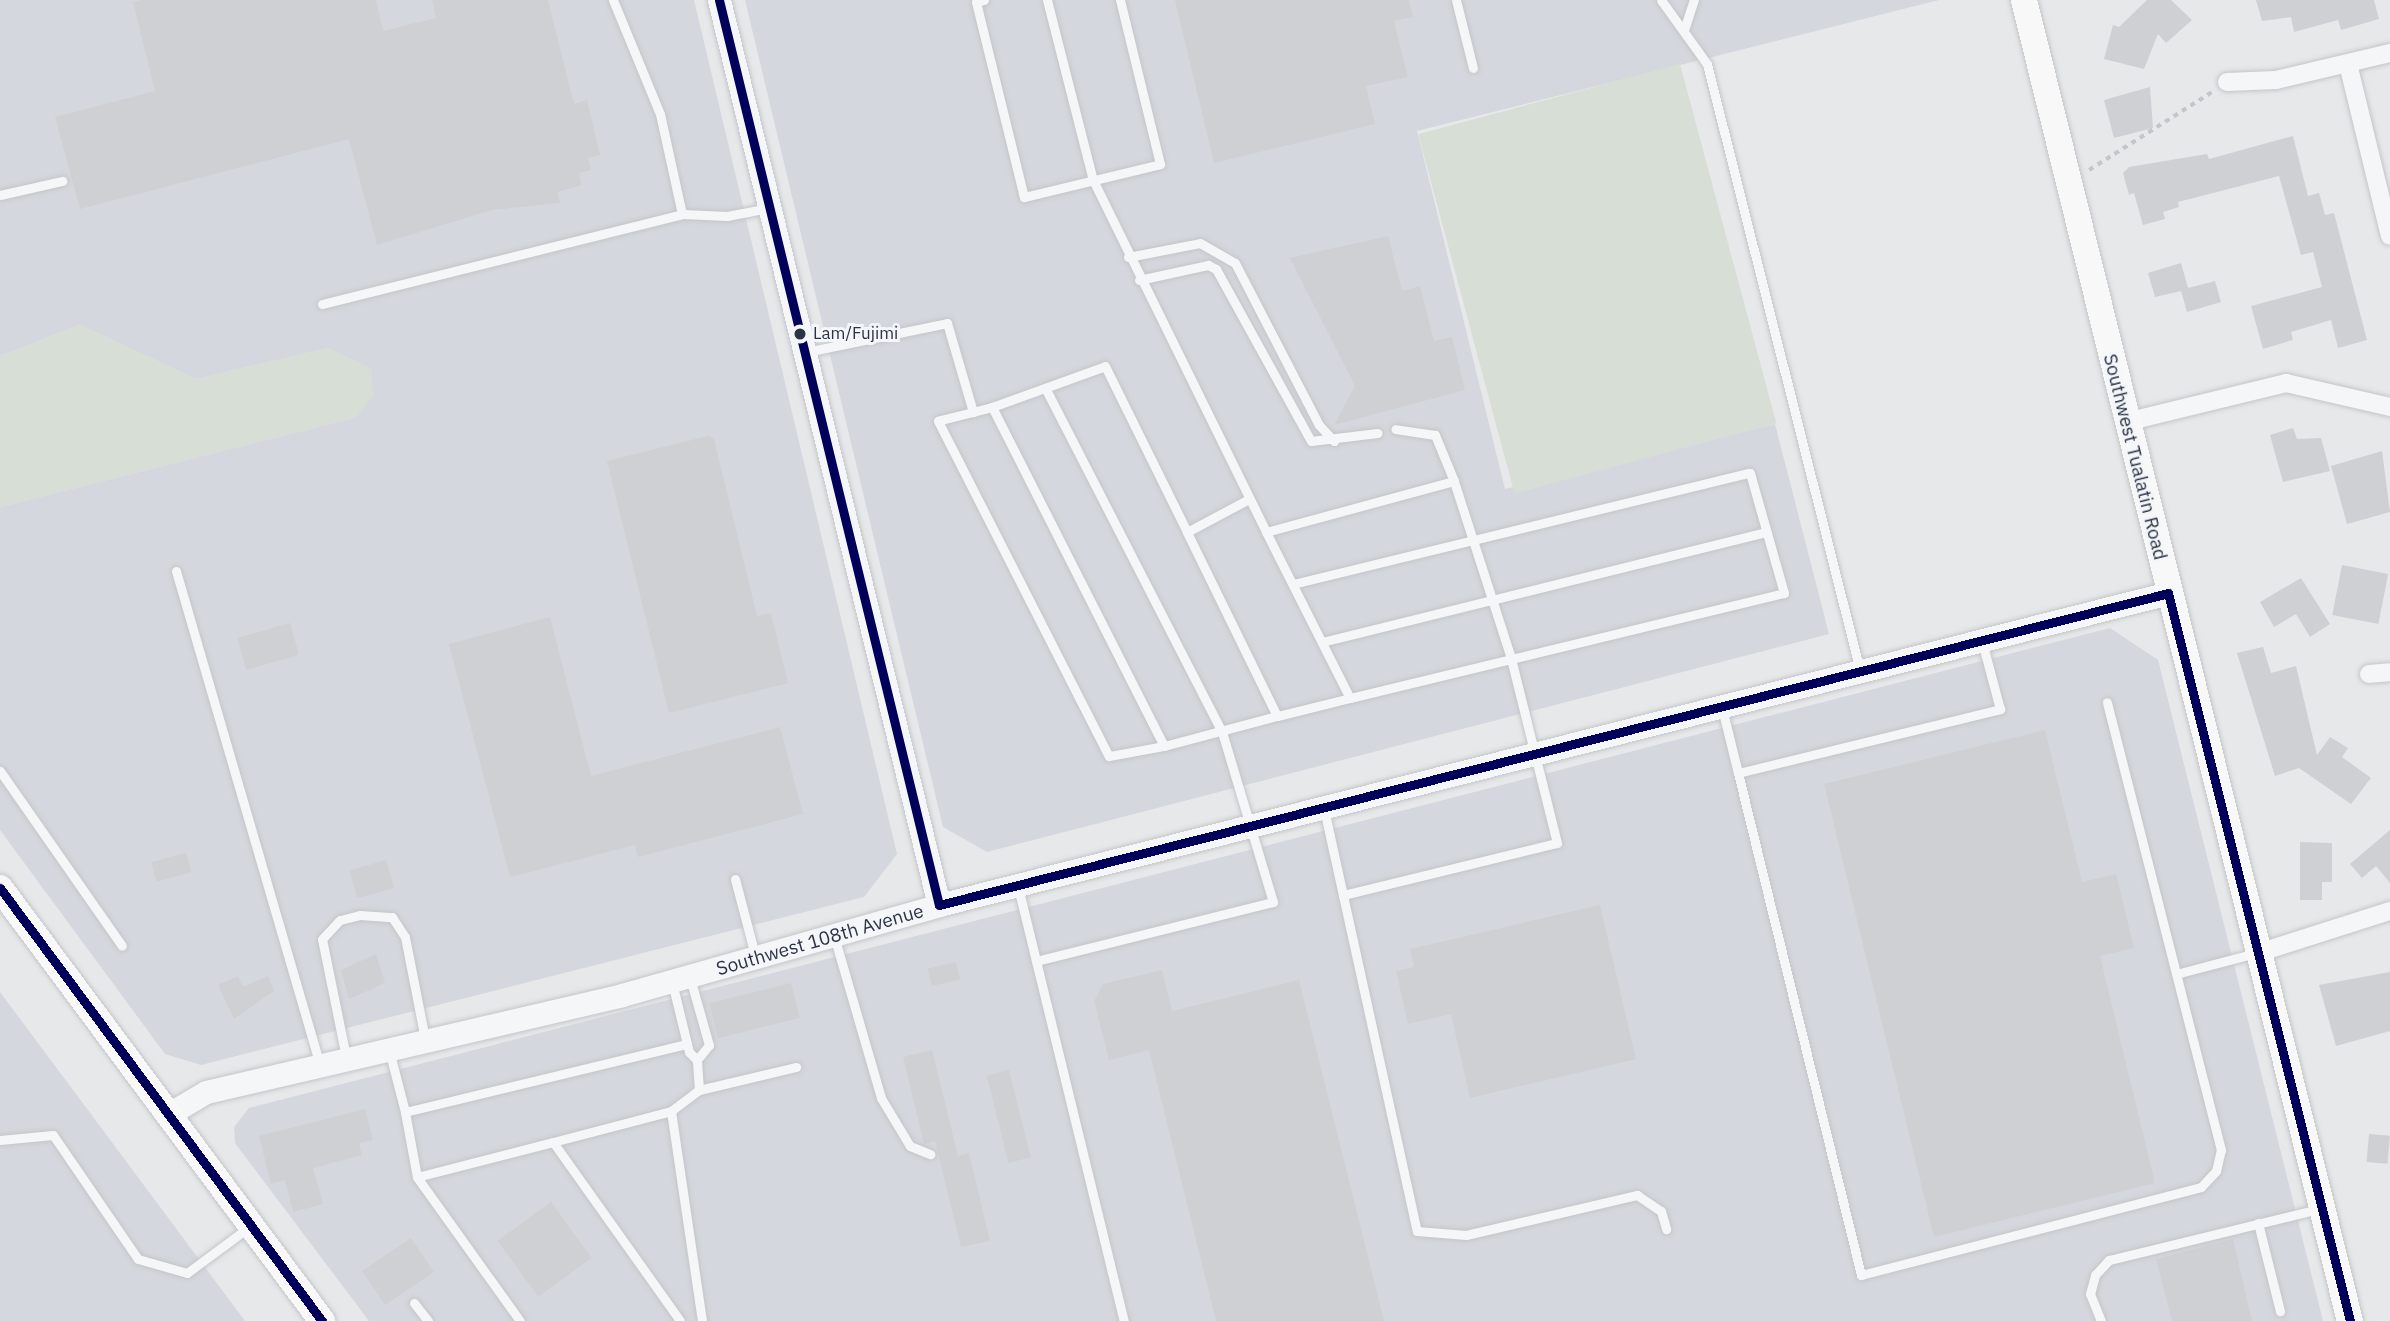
<!DOCTYPE html>
<style>
body{margin:0}
#map{position:relative;width:2390px;height:1321px;overflow:hidden;background:#e6e8ea;font-family:"IBM Plex Sans",sans-serif}
div>[style]{position:absolute}
[style*='--x']{left:calc(var(--x)*1px);top:calc(var(--y)*1px);width:calc(var(--w)*1px);rotate:calc(var(--a)*1deg)}
.built>*{inset:0;background:#d4d7dd}
.green>*{inset:0;background:#d6ded6;transform-origin:0 0}
.building>*{inset:0;background:#ced0d3;transform-origin:0 0}
.path>*{height:3.5px;margin-top:-1.75px;transform-origin:0;background:repeating-linear-gradient(90deg,#c5c6ca 0 5px,transparent 0 10px)}
.roads{filter:drop-shadow(0 0 2px #c4c6c8) drop-shadow(0 0 2px #c4c6c8)}
.service>*{height:9px;margin:-4.5px;padding:0 4.5px;transform-origin:4.5px;border-radius:4.5px;background:#f5f6f7}
.minor>*{height:18px;margin:-9px;padding:0 9px;transform-origin:9px;border-radius:9px;background:#f5f6f7}
.tertiary>*{height:23px;margin:-11.5px;padding:0 11.5px;transform-origin:11.5px;border-radius:11.5px;background:#f5f6f7}
.secondary>*{height:26px;margin:-13px;padding:0 13px;transform-origin:13px;border-radius:13px;background:#f8f8f8}
.bus-1>*{height:9px;margin:-4.5px;padding:0 4.5px;transform-origin:4.5px;border-radius:4.5px;background:#00005a}
.dots>*{width:19px;height:19px;translate:-50% -50%;box-sizing:border-box;border:4px solid #f4f6f9;border-radius:50%}
span{translate:-50% -50%;white-space:nowrap;text-align:center;line-height:1.15;-webkit-text-stroke:6px #f4f6f9;paint-order:stroke}
.bus-label{font-size:17px;color:#2b3445}
.left{translate:0 -50%;text-align:left}
.street-label{font-size:19px;color:#2b3445}
</style>
<div id="map">
<div class="built">
<div style="clip-path:polygon(0 0,694px 0,897px 854px,864px 897px,201px 1065px,165px 1054px,0 830px,0 507px,357px 417px,329px 348px,196px 379px,80px 325px,0 356px)"></div>
<div style="clip-path:polygon(745px 0,1939px 0,1417px 131px,1505px 489px,1775px 424px,1829px 634px,987px 852px,943px 827px)"></div>
<div style="clip-path:polygon(2110px 628px,2158px 660px,2323px 1321px,369px 1321px,235px 1143px,234px 1127px,249px 1108px)"></div>
<div style="clip-path:polygon(0 992px,245px 1321px,0 1321px)"></div>
</div>
<div class="green">
<div style="left:1680px;top:64px;width:372px;height:271px;rotate:75deg"></div>
<div style="clip-path:polygon(80px 325px,196px 379px,329px 348px,371px 368px,374px 395px,357px 417px,0 507px,0 356px)"></div>
</div>
<div class="building">
<div style="clip-path:polygon(142px 0,376px 0,383px 31px,436px 18px,432px 0,548px 0,574px 104px,587px 100px,600px 155px,588px 158px,591px 170px,579px 173px,582px 185px,557px 192px,560px 203px,492px 210px,377px 245px,349px 139px,80px 209px,55px 117px,155px 91px,133px 2px)"></div>
<div style="clip-path:polygon(1175px 0,1409px 0,1413px 17px,1394px 21px,1408px 77px,1366px 86px,1375px 124px,1214px 163px)"></div>
<div style="clip-path:polygon(2147px 0,2171px 0,2192px 20px,2166px 43px,2158px 34px,2144px 69px,2104px 59px,2113px 25px,2119px 27px)"></div>
<div style="clip-path:polygon(2256px 0,2374px 0,2379px 19px,2341px 30px,2338px 20px,2294px 32px,2291px 17px,2262px 21px)"></div>
<div style="clip-path:polygon(2150px 87px,2153px 128px,2114px 138px,2104px 100px)"></div>
<div style="clip-path:polygon(2293px 136px,2308px 196px,2319px 193px,2325px 215px,2334px 213px,2367px 340px,2338px 348px,2331px 320px,2291px 332px,2293px 340px,2263px 349px,2251px 306px,2322px 287px,2313px 252px,2301px 255px,2279px 176px,2178px 202px,2179px 207px,2163px 212px,2165px 219px,2143px 225px,2134px 193px,2129px 195px,2123px 173px,2129px 167px,2207px 154px,2209px 159px)"></div>
<div style="clip-path:polygon(1388px 236px,1402px 291px,1420px 286px,1434px 341px,1452px 337px,1465px 390px,1334px 425px,1355px 386px,1290px 258px)"></div>
<div style="clip-path:polygon(2181px 263px,2188px 288px,2215px 281px,2221px 302px,2187px 312px,2181px 291px,2155px 297px,2148px 273px)"></div>
<div style="clip-path:polygon(2293px 428px,2297px 439px,2321px 438px,2330px 471px,2283px 482px,2270px 435px)"></div>
<div style="clip-path:polygon(708px 436px,714px 439px,757px 616px,771px 613px,788px 683px,669px 713px,607px 461px)"></div>
<div style="clip-path:polygon(2382px 451px,2390px 512px,2347px 524px,2331px 466px)"></div>
<div style="left:2342px;top:565px;width:47px;height:51px;rotate:11deg"></div>
<div style="clip-path:polygon(2301px 578px,2330px 624px,2310px 637px,2296px 614px,2274px 627px,2260px 602px)"></div>
<div style="clip-path:polygon(550px 617px,591px 776px,780px 727px,803px 814px,638px 857px,635px 845px,510px 877px,449px 644px)"></div>
<div style="left:290px;top:623px;width:33px;height:55px;rotate:74deg"></div>
<div style="clip-path:polygon(2263px 647px,2271px 673px,2296px 666px,2317px 755px,2330px 737px,2348px 748px,2342px 757px,2371px 778px,2351px 804px,2299px 768px,2275px 776px,2237px 653px)"></div>
<div style="clip-path:polygon(2045px 730px,2082px 882px,2116px 874px,2134px 948px,2100px 956px,2155px 1183px,1934px 1237px,1824px 784px)"></div>
<div style="clip-path:polygon(2390px 830px,2390px 883px,2376px 866px,2362px 878px,2350px 864px)"></div>
<div style="clip-path:polygon(2300px 842px,2332px 843px,2332px 882px,2322px 882px,2322px 900px,2300px 900px)"></div>
<div style="left:186px;top:853px;width:20px;height:36px;rotate:75deg"></div>
<div style="left:386px;top:860px;width:29px;height:38px;rotate:74deg"></div>
<div style="clip-path:polygon(1600px 905px,1636px 1059px,1470px 1098px,1451px 1014px,1408px 1024px,1396px 971px,1414px 967px,1410px 949px)"></div>
<div style="clip-path:polygon(376px 954px,385px 983px,349px 999px,341px 970px)"></div>
<div style="left:956px;top:962px;width:18px;height:29px;rotate:77deg"></div>
<div style="clip-path:polygon(1162px 970px,1172px 1011px,1299px 980px,1384px 1321px,1216px 1321px,1149px 1050px,1109px 1060px,1094px 1001px,1103px 984px)"></div>
<div style="clip-path:polygon(2390px 972px,2390px 1031px,2336px 1046px,2319px 985px)"></div>
<div style="clip-path:polygon(238px 976px,243px 987px,268px 976px,274px 991px,234px 1019px,218px 985px)"></div>
<div style="left:791px;top:983px;width:36px;height:84px;rotate:76deg"></div>
<div style="clip-path:polygon(932px 1050px,958px 1156px,969px 1153px,990px 1241px,961px 1247px,935px 1141px,924px 1144px,903px 1057px)"></div>
<div style="left:1009px;top:1070px;width:90px;height:23px;rotate:76deg"></div>
<div style="clip-path:polygon(365px 1109px,373px 1140px,359px 1143px,362px 1155px,313px 1168px,323px 1204px,293px 1212px,285px 1180px,271px 1184px,259px 1136px)"></div>
<div style="left:2369px;top:1134px;width:21px;height:28px;rotate:5deg"></div>
<div style="left:551px;top:1202px;width:69px;height:66px;rotate:54deg"></div>
<div style="left:411px;top:1238px;width:41px;height:59px;rotate:56deg"></div>
<div style="clip-path:polygon(2233px 1239px,2252px 1321px,2172px 1321px,2156px 1259px)"></div>
</div>
<div class="path">
<div style="--x:2089;--y:170;--w:146;--a:-32.4"></div>
</div>
<div class="roads">
<div class="service">
<div style="--x:613;--y:0;--w:123;--a:67.6"></div>
<div style="--x:660;--y:114;--w:102;--a:77.6"></div>
<div style="--x:682;--y:214;--w:45;--a:2.5"></div>
<div style="--x:727;--y:216;--w:43;--a:-10.8"></div>
<div style="--x:984;--y:0;--w:8;--a:166"></div>
<div style="--x:976;--y:2;--w:201;--a:76.2"></div>
<div style="--x:1024;--y:197;--w:140;--a:-13.6"></div>
<div style="--x:1160;--y:164;--w:169;--a:-103.7"></div>
<div style="--x:1047;--y:0;--w:186;--a:75.7"></div>
<div style="--x:1093;--y:180;--w:392;--a:63.8"></div>
<div style="--x:1266;--y:532;--w:195;--a:-15.2"></div>
<div style="--x:1454;--y:481;--w:50;--a:-112.4"></div>
<div style="--x:1435;--y:435;--w:40;--a:-171.5"></div>
<div style="--x:1456;--y:0;--w:70;--a:76"></div>
<div style="--x:1661;--y:0;--w:79;--a:54.3"></div>
<div style="--x:1707;--y:64;--w:626;--a:75.85"></div>
<div style="--x:1684;--y:30;--w:32;--a:-72"></div>
<div style="--x:0;--y:195;--w:64;--a:-12.7"></div>
<div style="--x:1128;--y:257;--w:73;--a:-11"></div>
<div style="--x:1200;--y:243;--w:40;--a:29.7"></div>
<div style="--x:1235;--y:263;--w:182;--a:62.6"></div>
<div style="--x:1319;--y:425;--w:22;--a:47"></div>
<div style="--x:1139;--y:280;--w:71;--a:-12.3"></div>
<div style="--x:1208;--y:265;--w:9;--a:27"></div>
<div style="--x:1216;--y:269;--w:196;--a:61.1"></div>
<div style="--x:1311;--y:441;--w:67;--a:-6.8"></div>
<div style="--x:322;--y:304;--w:371;--a:-14"></div>
<div style="--x:806;--y:352;--w:144;--a:-11.6"></div>
<div style="--x:947;--y:323;--w:93;--a:73.7"></div>
<div style="--x:973;--y:412;--w:36;--a:166"></div>
<div style="--x:938;--y:421;--w:376;--a:63"></div>
<div style="--x:1109;--y:756;--w:56;--a:-10.3"></div>
<div style="--x:992;--y:407;--w:120;--a:-19.9"></div>
<div style="--x:1105;--y:366;--w:185;--a:63.7"></div>
<div style="--x:973;--y:412;--w:20;--a:-15"></div>
<div style="--x:992;--y:407;--w:380;--a:63.1"></div>
<div style="--x:1164;--y:746;--w:117;--a:-14.9"></div>
<div style="--x:1277;--y:716;--w:205;--a:-116.1"></div>
<div style="--x:1187;--y:532;--w:68;--a:-28.1"></div>
<div style="--x:1266;--y:532;--w:186;--a:63.2"></div>
<div style="--x:1350;--y:698;--w:75;--a:166.1"></div>
<div style="--x:176;--y:571;--w:511;--a:73.76"></div>
<div style="--x:1293;--y:584;--w:470;--a:-13.7"></div>
<div style="--x:1750;--y:473;--w:125;--a:74.2"></div>
<div style="--x:1784;--y:593;--w:447;--a:166.4"></div>
<div style="--x:1322;--y:642;--w:458;--a:-13.9"></div>
<div style="--x:1722;--y:708;--w:67;--a:76.2"></div>
<div style="--x:1738;--y:773;--w:270;--a:-13.7"></div>
<div style="--x:2000;--y:709;--w:69;--a:-105"></div>
<div style="--x:0;--y:771;--w:213;--a:55.1"></div>
<div style="--x:1738;--y:773;--w:517;--a:76.23"></div>
<div style="--x:1861;--y:1275;--w:351;--a:-14.5"></div>
<div style="--x:2201;--y:1187;--w:22;--a:-47"></div>
<div style="--x:2216;--y:1171;--w:22;--a:-77"></div>
<div style="--x:2221;--y:1150;--w:462;--a:-104.3"></div>
<div style="--x:1324;--y:809;--w:432;--a:77.6"></div>
<div style="--x:1417;--y:1231;--w:49;--a:4.7"></div>
<div style="--x:1466;--y:1235;--w:176;--a:-13.2"></div>
<div style="--x:1637;--y:1195;--w:29;--a:34"></div>
<div style="--x:1661;--y:1211;--w:19;--a:74"></div>
<div style="--x:735;--y:879;--w:79;--a:75.3"></div>
<div style="--x:1018;--y:887;--w:447;--a:76.3"></div>
<div style="--x:1343;--y:895;--w:220;--a:-13.7"></div>
<div style="--x:1557;--y:843;--w:191;--a:-104"></div>
<div style="--x:1511;--y:658;--w:186;--a:-107.9"></div>
<div style="--x:834;--y:936;--w:169;--a:73.8"></div>
<div style="--x:881;--y:1098;--w:56;--a:58.9"></div>
<div style="--x:910;--y:1146;--w:22;--a:22"></div>
<div style="--x:1036;--y:961;--w:244;--a:-14"></div>
<div style="--x:1273;--y:902;--w:177;--a:-106.7"></div>
<div style="--x:1222;--y:732;--w:385;--a:-117.2"></div>
<div style="--x:2176;--y:974;--w:83;--a:-14.7"></div>
<div style="--x:690;--y:978;--w:70;--a:74.2"></div>
<div style="--x:709;--y:1045;--w:19;--a:129"></div>
<div style="--x:389;--y:1050;--w:64;--a:75.5"></div>
<div style="--x:346;--y:1057;--w:120;--a:-101.5"></div>
<div style="--x:322;--y:939;--w:26;--a:-47"></div>
<div style="--x:340;--y:920;--w:21;--a:-14"></div>
<div style="--x:360;--y:915;--w:32;--a:4"></div>
<div style="--x:392;--y:917;--w:24;--a:57"></div>
<div style="--x:405;--y:937;--w:104;--a:78.9"></div>
<div style="--x:699;--y:1090;--w:100;--a:-13.3"></div>
<div style="--x:671;--y:1111;--w:212;--a:81.6"></div>
<div style="--x:0;--y:1140;--w:53;--a:-5.4"></div>
<div style="--x:53;--y:1135;--w:150;--a:55.6"></div>
<div style="--x:138;--y:1259;--w:51;--a:15.9"></div>
<div style="--x:187;--y:1273;--w:77;--a:-36.6"></div>
<div style="--x:553;--y:1142;--w:122;--a:-14.7"></div>
<div style="--x:671;--y:1111;--w:35;--a:-37"></div>
<div style="--x:699;--y:1090;--w:30;--a:-94"></div>
<div style="--x:697;--y:1060;--w:11;--a:-135"></div>
<div style="--x:689;--y:1052;--w:72;--a:-103.7"></div>
<div style="--x:417;--y:1177;--w:66;--a:-100.5"></div>
<div style="--x:405;--y:1112;--w:290;--a:-13.6"></div>
<div style="--x:2258;--y:1223;--w:91;--a:76"></div>
<div style="--x:414;--y:1303;--w:23;--a:52"></div>
<div style="--x:520;--y:1321;--w:177;--a:-125.6"></div>
<div style="--x:417;--y:1177;--w:140;--a:-14.4"></div>
<div style="--x:553;--y:1142;--w:219;--a:54.6"></div>
<div style="--x:2101;--y:1321;--w:29;--a:-112"></div>
<div style="--x:2090;--y:1294;--w:20;--a:-75"></div>
<div style="--x:2095;--y:1275;--w:21;--a:-47"></div>
<div style="--x:2109;--y:1260;--w:216;--a:-13.7"></div>
</div>
<div class="minor">
<div style="--x:2348;--y:64;--w:177;--a:76.3"></div>
<div style="--x:2227;--y:82;--w:49;--a:-2.3"></div>
<div style="--x:2276;--y:80;--w:117;--a:-13.3"></div>
<div style="--x:2126;--y:422;--w:165;--a:-13.7"></div>
<div style="--x:2286;--y:383;--w:107;--a:13"></div>
<div style="--x:2369;--y:674;--w:21;--a:-5"></div>
<div style="--x:2258;--y:953;--w:139;--a:-17.7"></div>
</div>
<div class="tertiary">
<div style="--x:719;--y:0;--w:931;--a:76.34"></div>
<div style="--x:167;--y:1115;--w:45;--a:-30.5"></div>
<div style="--x:206;--y:1092;--w:427;--a:-13.1"></div>
<div style="--x:622;--y:995;--w:330;--a:-15.8"></div>
<div style="--x:939;--y:905;--w:1268;--a:-14.24"></div>
</div>
<div class="secondary">
<div style="--x:2024;--y:0;--w:1361;--a:76.14"></div>
<div style="--x:0;--y:888;--w:540;--a:53.36"></div>
</div>
</div>
<div class="bus-1">
<div style="--x:719;--y:0;--w:931;--a:76.34"></div>
<div style="--x:939;--y:905;--w:1268;--a:-14.24"></div>
<div style="--x:2168;--y:593;--w:750;--a:75.96"></div>
<div style="--x:0;--y:888;--w:540;--a:53.36"></div>
</div>
<div class="dots">
<div style="left:800px;top:334px;background:#2b3445"></div>
</div>
<div class="bus-label">
<span class="left" style="left:813px;top:334px">Lam/Fujimi</span>
</div>
<div class="street-label">
<span style="left:2135px;top:457px;rotate:76deg">Southwest Tualatin Road</span>
<span style="left:820px;top:940px;rotate:-16deg">Southwest 108th Avenue</span>
</div>
</div>
